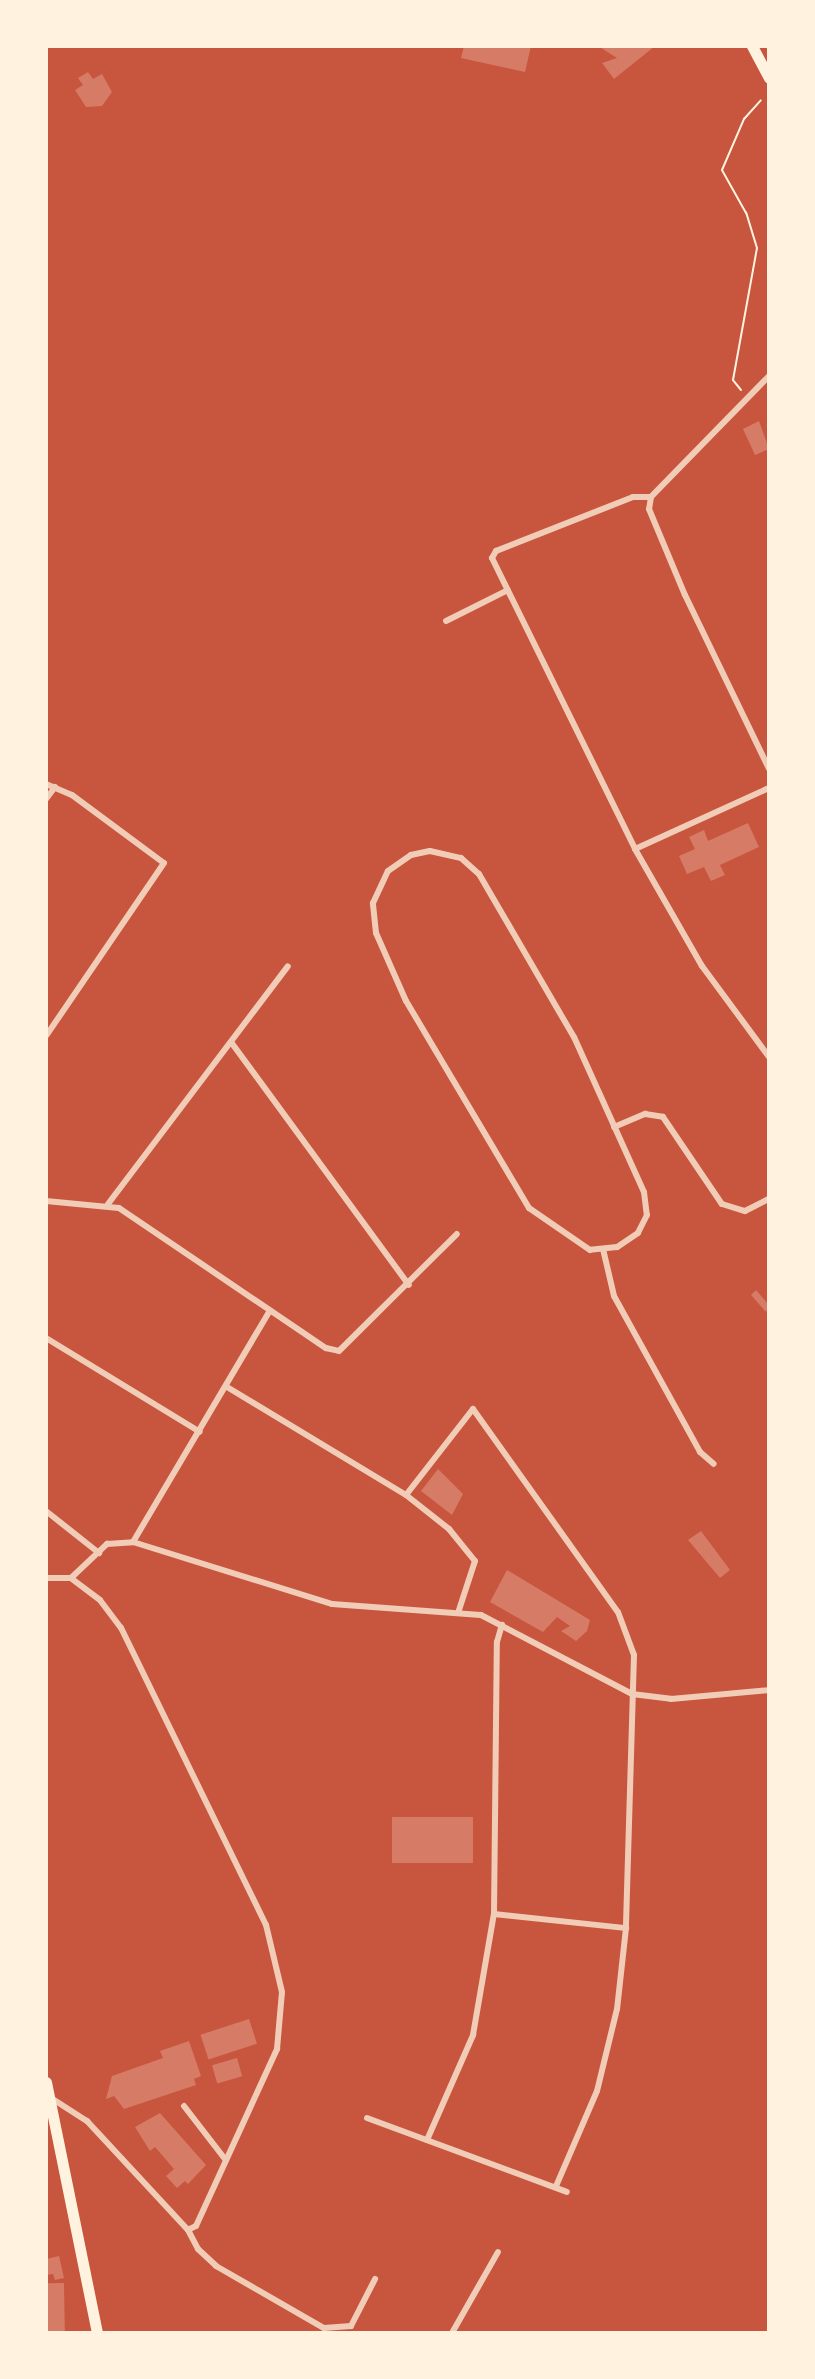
<!DOCTYPE html>
<style>
body{margin:0}
#map{position:relative;width:815px;height:2379px;overflow:hidden;background:#c8553d;font-family:"Fira Sans",sans-serif}
div>[style]{position:absolute}
[style*='--x']{left:calc(var(--x)*1px);top:calc(var(--y)*1px);width:calc(var(--w)*1px);rotate:calc(var(--a)*1deg)}
.building>*{inset:0;background:#d67c66;transform-origin:0 0}
.path>*{height:2px;margin:-1px;padding:0 1px;transform-origin:1px;border-radius:1px;background:#fff3e0}
.minor>*{height:6px;margin:-3px;padding:0 3px;transform-origin:3px;border-radius:3px;background:#f1ccb7}
.trunk>*{height:11px;margin:-5.5px;padding:0 5.5px;transform-origin:5.5px;border-radius:5.5px;background:#fff3e0}
span{translate:-50% -50%;white-space:nowrap;text-align:center;line-height:1.15;-webkit-text-stroke:8px #fff3e0;paint-order:stroke}
.frame{position:absolute;inset:0;border:48px solid #fff3e0;pointer-events:none}
</style>
<div id="map">
<div class="building">
<div style="clip-path:polygon(464px 46px,531px 46px,525px 72px,461px 58px)"></div>
<div style="clip-path:polygon(598px 46px,655px 46px,614px 79px,602px 63px,617px 58px)"></div>
<div style="clip-path:polygon(88px 72px,93px 79px,102px 74px,112px 92px,102px 106px,86px 107px,75px 90px,83px 85px,78px 78px)"></div>
<div style="clip-path:polygon(759px 421px,769px 449px,755px 455px,743px 429px)"></div>
<div style="clip-path:polygon(748px 823px,759px 847px,720px 865px,725px 875px,711px 881px,704px 867px,687px 874px,679px 856px,695px 849px,689px 837px,704px 830px,708px 841px)"></div>
<div style="clip-path:polygon(756px 1290px,769px 1305px,766px 1312px,751px 1295px)"></div>
<div style="clip-path:polygon(438px 1469px,463px 1494px,452px 1515px,421px 1491px)"></div>
<div style="clip-path:polygon(701px 1531px,730px 1570px,720px 1578px,688px 1540px)"></div>
<div style="clip-path:polygon(507px 1570px,590px 1620px,587px 1631px,576px 1641px,561px 1631px,570px 1626px,557px 1617px,543px 1632px,490px 1602px)"></div>
<div style="left:392px;top:1817px;width:81px;height:46px"></div>
<div style="left:249px;top:2019px;width:26px;height:51px;rotate:72deg"></div>
<div style="clip-path:polygon(189px 2041px,201px 2076px,194px 2079px,196px 2085px,124px 2109px,114px 2096px,106px 2099px,112px 2076px,163px 2058px,160px 2051px)"></div>
<div style="left:237px;top:2058px;width:19px;height:26px;rotate:74deg"></div>
<div style="clip-path:polygon(160px 2113px,206px 2165px,188px 2184px,185px 2181px,177px 2188px,166px 2176px,174px 2169px,155px 2147px,150px 2151px,135px 2127px)"></div>
<div style="clip-path:polygon(59px 2256px,64px 2278px,55px 2280px,53px 2274px,46px 2275px,46px 2259px)"></div>
<div style="left:64px;top:2283px;width:50px;height:18px;rotate:89deg"></div>
</div>
<div class="path">
<div style="--x:741;--y:390;--w:13;--a:-129"></div>
<div style="--x:733;--y:380;--w:134;--a:-79.7"></div>
<div style="--x:757;--y:248;--w:37;--a:-107"></div>
<div style="--x:746;--y:213;--w:49;--a:-119.2"></div>
<div style="--x:722;--y:170;--w:56;--a:-66.7"></div>
<div style="--x:744;--y:119;--w:25;--a:-48"></div>
</div>
<div class="minor">
<div style="--x:769;--y:376;--w:169;--a:134.3"></div>
<div style="--x:651;--y:497;--w:18;--a:180"></div>
<div style="--x:633;--y:497;--w:147;--a:158.5"></div>
<div style="--x:496;--y:551;--w:8;--a:120"></div>
<div style="--x:492;--y:558;--w:324;--a:63.8"></div>
<div style="--x:635;--y:849;--w:135;--a:60.2"></div>
<div style="--x:702;--y:966;--w:113;--a:53.6"></div>
<div style="--x:651;--y:497;--w:12;--a:99"></div>
<div style="--x:649;--y:509;--w:93;--a:67.3"></div>
<div style="--x:685;--y:595;--w:193;--a:64.2"></div>
<div style="--x:446;--y:621;--w:69;--a:-26.6"></div>
<div style="--x:46;--y:784;--w:28;--a:23"></div>
<div style="--x:72;--y:795;--w:114;--a:36.5"></div>
<div style="--x:164;--y:863;--w:209;--a:124.3"></div>
<div style="--x:46;--y:799;--w:15;--a:-53"></div>
<div style="--x:635;--y:849;--w:147;--a:-24.5"></div>
<div style="--x:430;--y:851;--w:32;--a:13"></div>
<div style="--x:461;--y:858;--w:24;--a:42"></div>
<div style="--x:479;--y:874;--w:189;--a:59.8"></div>
<div style="--x:574;--y:1037;--w:170;--a:65.7"></div>
<div style="--x:644;--y:1192;--w:23;--a:83"></div>
<div style="--x:647;--y:1215;--w:20;--a:117"></div>
<div style="--x:638;--y:1233;--w:25;--a:146"></div>
<div style="--x:617;--y:1247;--w:27;--a:174"></div>
<div style="--x:590;--y:1250;--w:74;--a:-145.5"></div>
<div style="--x:529;--y:1208;--w:241;--a:-120.7"></div>
<div style="--x:406;--y:1001;--w:74;--a:-113.8"></div>
<div style="--x:376;--y:933;--w:30;--a:-96"></div>
<div style="--x:373;--y:903;--w:35;--a:-65"></div>
<div style="--x:388;--y:871;--w:28;--a:-35"></div>
<div style="--x:411;--y:855;--w:19;--a:-12"></div>
<div style="--x:231;--y:1042;--w:301;--a:53.8"></div>
<div style="--x:614;--y:1127;--w:34;--a:-23"></div>
<div style="--x:645;--y:1114;--w:18;--a:9"></div>
<div style="--x:663;--y:1117;--w:105;--a:55.9"></div>
<div style="--x:722;--y:1204;--w:24;--a:17"></div>
<div style="--x:745;--y:1211;--w:27;--a:-27"></div>
<div style="--x:46;--y:1201;--w:73;--a:5.5"></div>
<div style="--x:119;--y:1208;--w:250;--a:34.1"></div>
<div style="--x:326;--y:1348;--w:13;--a:13"></div>
<div style="--x:339;--y:1351;--w:166;--a:-44.8"></div>
<div style="--x:108;--y:1204;--w:298;--a:-52.9"></div>
<div style="--x:603;--y:1249;--w:48;--a:76.8"></div>
<div style="--x:614;--y:1296;--w:178;--a:61.1"></div>
<div style="--x:700;--y:1452;--w:18;--a:41"></div>
<div style="--x:46;--y:1338;--w:180;--a:31.4"></div>
<div style="--x:227;--y:1387;--w:209;--a:31.1"></div>
<div style="--x:406;--y:1495;--w:55;--a:38.3"></div>
<div style="--x:449;--y:1529;--w:41;--a:50.9"></div>
<div style="--x:475;--y:1561;--w:52;--a:108.1"></div>
<div style="--x:406;--y:1495;--w:109;--a:-52.1"></div>
<div style="--x:473;--y:1409;--w:249;--a:54.5"></div>
<div style="--x:618;--y:1612;--w:46;--a:69.6"></div>
<div style="--x:634;--y:1655;--w:273;--a:91.7"></div>
<div style="--x:626;--y:1928;--w:81;--a:96.3"></div>
<div style="--x:617;--y:2009;--w:84;--a:103.7"></div>
<div style="--x:597;--y:2091;--w:103;--a:113.3"></div>
<div style="--x:46;--y:1511;--w:68;--a:38.4"></div>
<div style="--x:133;--y:1542;--w:269;--a:-59.4"></div>
<div style="--x:46;--y:1578;--w:25;--a:0"></div>
<div style="--x:71;--y:1578;--w:50;--a:-43.4"></div>
<div style="--x:107;--y:1544;--w:26;--a:-4"></div>
<div style="--x:133;--y:1542;--w:208;--a:17.3"></div>
<div style="--x:332;--y:1604;--w:149;--a:4.2"></div>
<div style="--x:481;--y:1615;--w:170;--a:27.6"></div>
<div style="--x:632;--y:1694;--w:39;--a:7"></div>
<div style="--x:671;--y:1699;--w:98;--a:-5.2"></div>
<div style="--x:494;--y:1914;--w:133;--a:6.1"></div>
<div style="--x:51;--y:2098;--w:43;--a:32.6"></div>
<div style="--x:87;--y:2121;--w:149;--a:47.2"></div>
<div style="--x:188;--y:2230;--w:9;--a:-27"></div>
<div style="--x:196;--y:2226;--w:195;--a:-65.4"></div>
<div style="--x:277;--y:2049;--w:57;--a:-85"></div>
<div style="--x:282;--y:1992;--w:69;--a:-103.4"></div>
<div style="--x:266;--y:1925;--w:331;--a:-116"></div>
<div style="--x:121;--y:1628;--w:35;--a:-127"></div>
<div style="--x:100;--y:1600;--w:36;--a:-143"></div>
<div style="--x:184;--y:2106;--w:67;--a:52.3"></div>
<div style="--x:367;--y:2118;--w:213;--a:20.3"></div>
<div style="--x:427;--y:2140;--w:115;--a:-66.3"></div>
<div style="--x:473;--y:2035;--w:123;--a:-80.2"></div>
<div style="--x:494;--y:1914;--w:272;--a:-89.4"></div>
<div style="--x:497;--y:1642;--w:18;--a:-74"></div>
<div style="--x:188;--y:2230;--w:21;--a:62"></div>
<div style="--x:198;--y:2249;--w:25;--a:43"></div>
<div style="--x:216;--y:2266;--w:125;--a:29.9"></div>
<div style="--x:324;--y:2328;--w:27;--a:-4"></div>
<div style="--x:351;--y:2326;--w:53;--a:-62.9"></div>
<div style="--x:452;--y:2333;--w:93;--a:-60.4"></div>
</div>
<div class="trunk">
<div style="--x:752;--y:46;--w:36;--a:62"></div>
<div style="--x:46;--y:2082;--w:256;--a:78.5"></div>
</div>
<div class="frame"></div>
</div>
